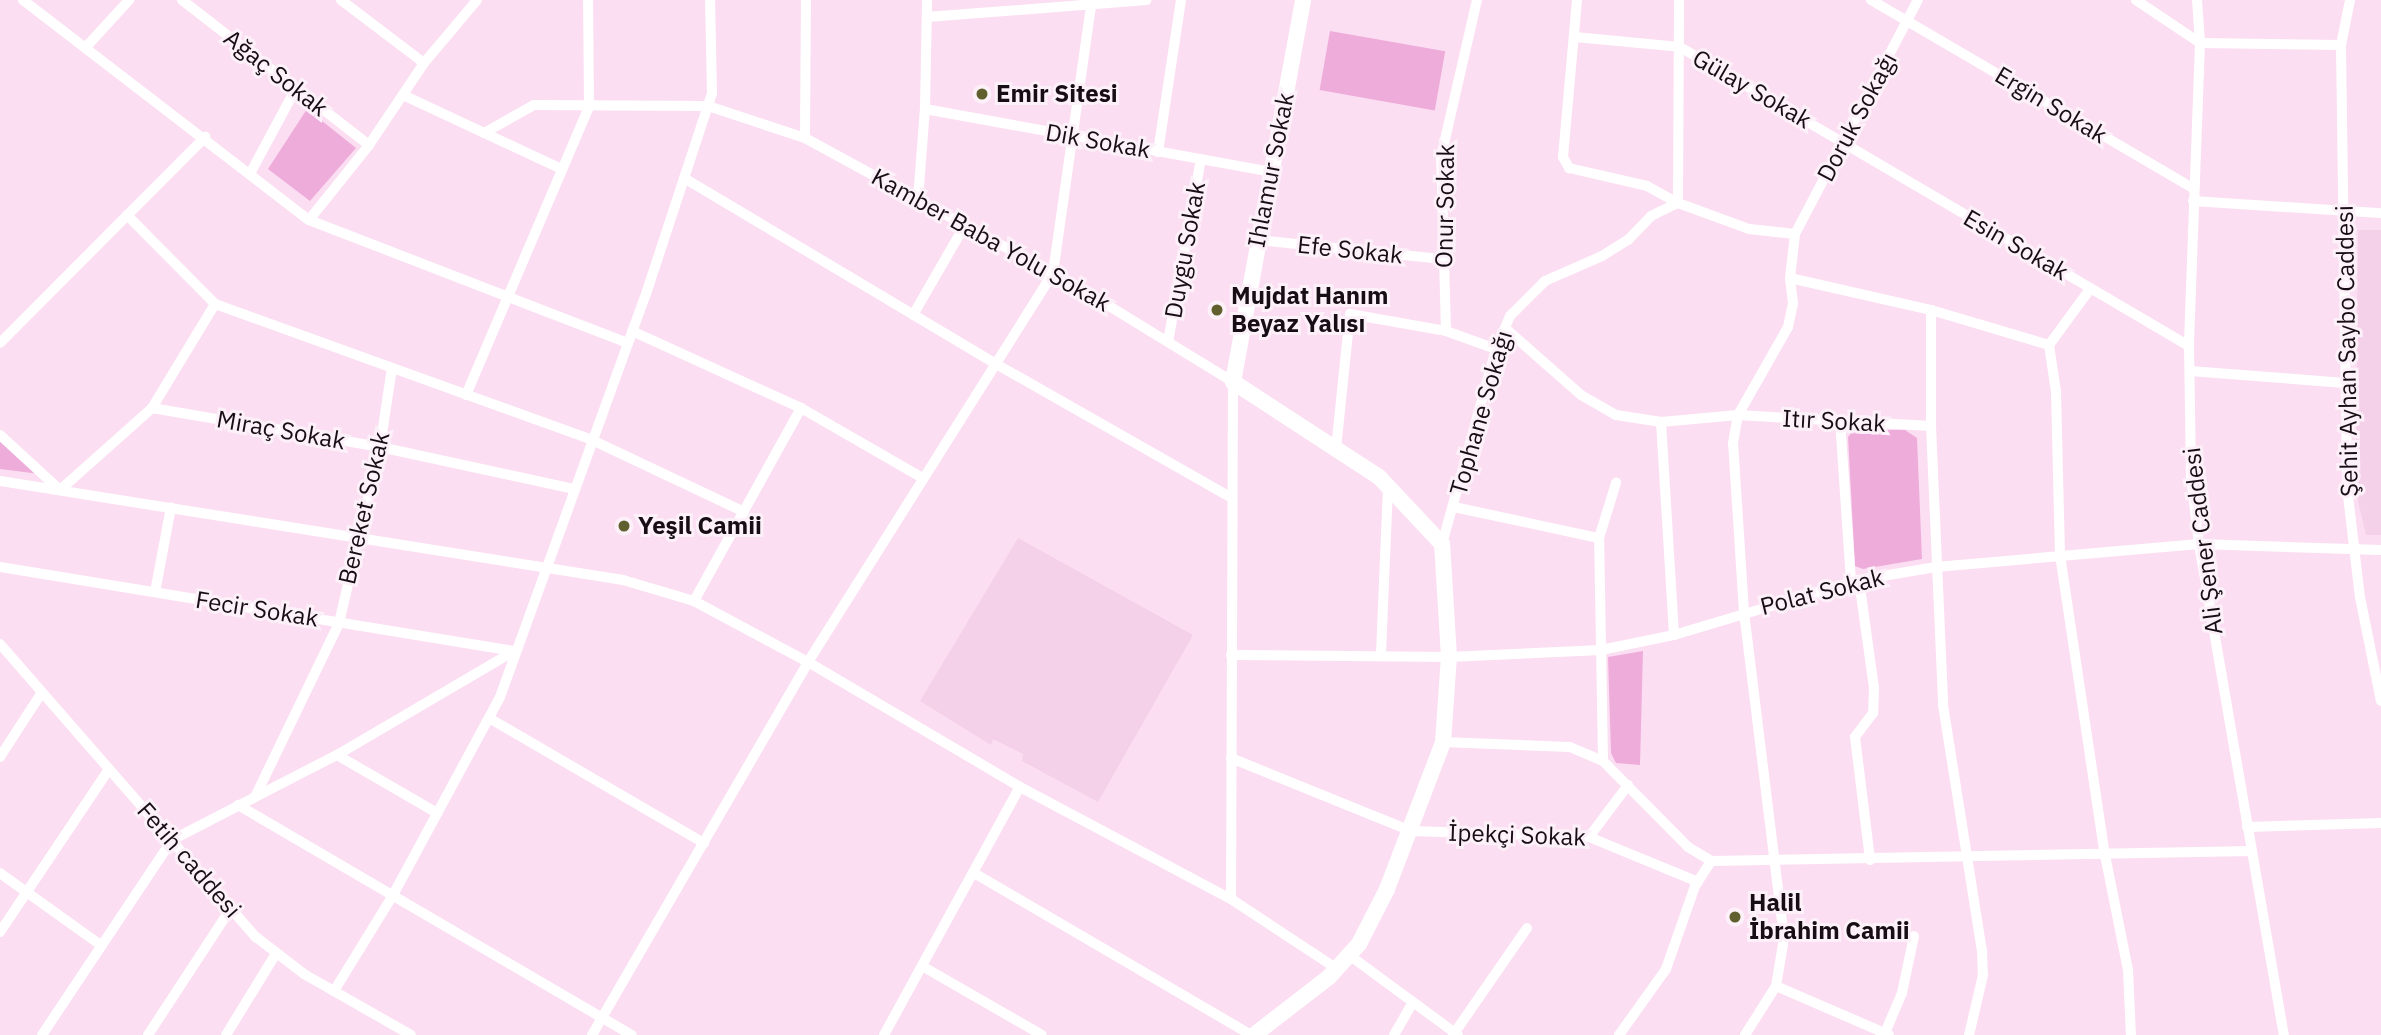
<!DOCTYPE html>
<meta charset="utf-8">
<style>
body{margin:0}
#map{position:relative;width:2381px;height:1035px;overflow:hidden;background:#fcdef2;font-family:"IBM Plex Sans",sans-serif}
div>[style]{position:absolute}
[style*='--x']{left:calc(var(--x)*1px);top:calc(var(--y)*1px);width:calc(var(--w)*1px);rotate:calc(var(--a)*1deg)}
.built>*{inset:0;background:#f4d0e9}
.green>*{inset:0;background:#eeacdb;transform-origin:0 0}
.street>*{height:10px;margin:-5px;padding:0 5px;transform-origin:5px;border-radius:5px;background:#fff}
.secondary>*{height:16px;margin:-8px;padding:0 8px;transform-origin:8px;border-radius:8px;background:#fff}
.dots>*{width:19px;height:19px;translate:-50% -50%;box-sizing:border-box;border:4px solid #fdf1f9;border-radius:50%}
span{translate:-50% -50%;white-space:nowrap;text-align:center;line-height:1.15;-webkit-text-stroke:6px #fdf1f9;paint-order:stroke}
.street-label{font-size:24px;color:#170d14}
.poi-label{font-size:24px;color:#170d14;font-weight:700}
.left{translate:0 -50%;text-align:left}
</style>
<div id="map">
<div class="built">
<div style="clip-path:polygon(2358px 230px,2381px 230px,2381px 535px,2366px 535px,2356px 492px)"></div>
<div style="clip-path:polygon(1018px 538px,1193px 635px,1098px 802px,1022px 761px,1023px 754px,993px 739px,991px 745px,920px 701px)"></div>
</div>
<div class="green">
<div style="left:1330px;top:31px;width:117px;height:60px;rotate:10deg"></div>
<div style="clip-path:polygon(307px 109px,356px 148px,310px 201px,268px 169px)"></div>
<div style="clip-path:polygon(1854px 430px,1905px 430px,1917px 438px,1922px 559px,1863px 569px,1855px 566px,1848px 437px)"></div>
<div style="clip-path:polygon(0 441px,40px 474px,0 469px)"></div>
<div style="clip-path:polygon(1643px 651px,1640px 765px,1616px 763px,1611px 753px,1608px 657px)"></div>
</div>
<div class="street">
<div style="--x:23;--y:0;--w:361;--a:37.6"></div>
<div style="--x:309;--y:220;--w:342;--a:21.1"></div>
<div style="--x:182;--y:0;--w:237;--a:37.8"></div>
<div style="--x:341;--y:0;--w:104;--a:37.2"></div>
<div style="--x:1577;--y:0;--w:158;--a:95.1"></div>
<div style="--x:1563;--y:157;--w:13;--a:61"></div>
<div style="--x:1569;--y:168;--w:80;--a:13"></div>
<div style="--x:1647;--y:186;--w:35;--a:29"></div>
<div style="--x:1678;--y:203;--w:203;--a:-89.7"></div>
<div style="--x:1871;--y:0;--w:374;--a:30.3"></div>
<div style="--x:2136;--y:0;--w:77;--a:33.9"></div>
<div style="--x:2200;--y:43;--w:141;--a:0.8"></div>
<div style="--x:2197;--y:0;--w:43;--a:86"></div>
<div style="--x:2200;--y:43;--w:303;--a:92.1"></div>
<div style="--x:2189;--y:346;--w:131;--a:89.1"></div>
<div style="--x:2191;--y:477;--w:67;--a:83.2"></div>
<div style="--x:2199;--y:544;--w:498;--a:80.2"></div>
<div style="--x:2350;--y:0;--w:46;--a:101.3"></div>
<div style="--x:2341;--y:45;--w:442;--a:89.2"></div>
<div style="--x:2347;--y:487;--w:111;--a:83.3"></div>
<div style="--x:2360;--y:597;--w:106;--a:78.6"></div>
<div style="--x:927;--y:17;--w:220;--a:-4.4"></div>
<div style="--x:1575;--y:37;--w:105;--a:5.4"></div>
<div style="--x:1680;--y:47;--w:590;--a:30.43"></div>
<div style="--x:86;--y:47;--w:64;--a:-47.5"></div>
<div style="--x:403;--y:95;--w:175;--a:25"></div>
<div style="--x:925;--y:109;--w:352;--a:10.3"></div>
<div style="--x:484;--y:133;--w:57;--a:-29.2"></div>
<div style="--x:534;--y:105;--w:174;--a:0.3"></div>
<div style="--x:708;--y:106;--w:102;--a:18.3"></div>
<div style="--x:805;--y:138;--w:311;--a:28.6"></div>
<div style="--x:1078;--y:287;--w:182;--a:31.5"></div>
<div style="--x:1233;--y:382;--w:517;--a:90.22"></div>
<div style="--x:805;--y:138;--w:138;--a:-89.6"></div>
<div style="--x:1158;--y:152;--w:154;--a:-81.4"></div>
<div style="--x:251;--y:172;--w:95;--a:-61.8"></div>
<div style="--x:684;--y:178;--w:363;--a:30.8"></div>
<div style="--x:996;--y:364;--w:271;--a:29.6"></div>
<div style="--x:918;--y:199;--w:90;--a:-85.6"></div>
<div style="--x:925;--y:109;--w:109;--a:-88.9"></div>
<div style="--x:2193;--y:201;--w:188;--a:3.7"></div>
<div style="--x:127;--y:215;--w:125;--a:45.3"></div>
<div style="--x:309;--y:220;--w:96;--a:-51.3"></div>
<div style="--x:369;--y:145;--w:99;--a:-56.1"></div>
<div style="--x:424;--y:63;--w:82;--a:-49.9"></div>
<div style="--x:1258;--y:240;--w:186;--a:5.9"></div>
<div style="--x:1790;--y:278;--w:145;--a:12.8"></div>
<div style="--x:1931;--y:310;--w:123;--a:16.5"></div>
<div style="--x:2090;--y:289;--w:69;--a:126.2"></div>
<div style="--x:2049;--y:345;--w:48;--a:81.5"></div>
<div style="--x:2056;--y:392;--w:163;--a:88.6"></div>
<div style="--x:2060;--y:555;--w:303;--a:81.5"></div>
<div style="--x:2105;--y:855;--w:117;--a:78.7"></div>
<div style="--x:2128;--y:970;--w:65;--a:87.4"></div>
<div style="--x:1931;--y:310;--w:116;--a:90"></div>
<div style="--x:1931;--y:426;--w:279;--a:87.5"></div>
<div style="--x:1943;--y:705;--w:248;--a:81"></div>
<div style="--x:1982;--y:950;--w:25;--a:88"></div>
<div style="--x:1983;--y:975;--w:62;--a:103.1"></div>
<div style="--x:913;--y:315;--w:104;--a:-60"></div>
<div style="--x:1505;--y:328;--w:101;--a:41.4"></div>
<div style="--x:1581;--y:395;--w:40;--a:29.7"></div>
<div style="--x:1616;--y:415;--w:46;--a:8.8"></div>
<div style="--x:1661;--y:422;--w:77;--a:-5.2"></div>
<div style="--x:1738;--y:415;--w:193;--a:3.3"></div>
<div style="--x:632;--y:331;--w:186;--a:24.5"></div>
<div style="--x:801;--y:408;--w:138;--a:29.9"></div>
<div style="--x:1446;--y:331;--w:174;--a:-91.6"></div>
<div style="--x:1441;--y:157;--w:161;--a:-77.1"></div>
<div style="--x:1168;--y:342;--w:186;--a:-79.8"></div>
<div style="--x:0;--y:343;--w:291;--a:-45.1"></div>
<div style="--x:2190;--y:371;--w:155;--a:4.4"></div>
<div style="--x:466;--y:395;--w:314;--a:-66.9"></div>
<div style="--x:589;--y:106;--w:106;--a:-90.5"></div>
<div style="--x:152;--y:408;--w:231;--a:9.7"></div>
<div style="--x:380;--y:447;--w:198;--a:12.2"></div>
<div style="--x:1840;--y:420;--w:162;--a:86.1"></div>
<div style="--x:1661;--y:422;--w:213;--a:86.5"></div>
<div style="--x:0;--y:435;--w:81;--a:42.5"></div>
<div style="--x:60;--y:490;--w:123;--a:-41.7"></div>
<div style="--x:152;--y:408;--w:122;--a:-58.8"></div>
<div style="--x:215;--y:304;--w:401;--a:19.8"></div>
<div style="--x:592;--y:440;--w:168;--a:25.3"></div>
<div style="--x:1336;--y:449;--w:136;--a:-84.1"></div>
<div style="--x:1350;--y:314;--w:97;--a:10"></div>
<div style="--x:1446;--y:331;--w:53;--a:19.8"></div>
<div style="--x:0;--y:481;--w:631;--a:9.03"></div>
<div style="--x:623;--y:580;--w:74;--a:16.5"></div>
<div style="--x:694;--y:601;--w:129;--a:28.2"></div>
<div style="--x:808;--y:662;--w:246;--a:30.5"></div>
<div style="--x:1020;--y:787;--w:239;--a:28"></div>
<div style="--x:1231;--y:899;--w:127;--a:33.4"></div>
<div style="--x:1454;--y:507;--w:148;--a:12.1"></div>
<div style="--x:1442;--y:544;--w:202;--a:-74.5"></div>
<div style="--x:1496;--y:349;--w:36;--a:-67"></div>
<div style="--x:1510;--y:316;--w:49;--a:-45"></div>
<div style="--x:1545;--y:281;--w:62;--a:-23.7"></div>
<div style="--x:1602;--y:256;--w:31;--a:-32"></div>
<div style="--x:1628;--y:240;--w:33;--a:-46"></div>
<div style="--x:1651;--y:216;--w:30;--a:-26"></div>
<div style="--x:1678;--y:203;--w:76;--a:20.1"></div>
<div style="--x:1749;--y:229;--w:46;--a:6.2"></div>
<div style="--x:0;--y:567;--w:521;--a:9.28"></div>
<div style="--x:1859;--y:580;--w:109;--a:82.1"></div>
<div style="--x:1874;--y:688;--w:25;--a:92"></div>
<div style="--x:1873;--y:713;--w:30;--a:127"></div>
<div style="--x:1855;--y:737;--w:124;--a:83"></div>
<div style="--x:155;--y:592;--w:86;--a:-79.3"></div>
<div style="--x:694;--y:601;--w:221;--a:-61"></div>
<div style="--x:0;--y:644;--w:389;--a:48.9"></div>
<div style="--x:256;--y:937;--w:61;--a:37.6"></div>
<div style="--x:304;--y:974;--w:123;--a:29.7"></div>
<div style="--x:1381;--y:654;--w:170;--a:-87.6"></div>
<div style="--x:1231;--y:655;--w:218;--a:0.5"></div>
<div style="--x:1449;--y:657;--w:152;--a:-2.6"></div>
<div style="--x:1601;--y:650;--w:75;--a:-11.6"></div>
<div style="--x:1674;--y:635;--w:193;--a:-16.6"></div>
<div style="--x:1859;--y:580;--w:78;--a:-9.6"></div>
<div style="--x:1936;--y:567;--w:264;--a:-5"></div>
<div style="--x:2199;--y:544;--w:182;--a:1.9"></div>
<div style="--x:489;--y:718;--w:249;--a:30.2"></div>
<div style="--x:1443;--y:742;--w:127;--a:2.3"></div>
<div style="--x:1570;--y:747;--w:36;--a:23"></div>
<div style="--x:1603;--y:761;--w:121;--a:45.3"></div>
<div style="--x:1688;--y:847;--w:27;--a:31"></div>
<div style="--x:1711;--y:861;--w:541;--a:-1.06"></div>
<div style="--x:337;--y:755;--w:116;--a:30.1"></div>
<div style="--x:0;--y:757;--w:77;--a:-57.1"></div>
<div style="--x:1231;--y:758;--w:194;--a:22.1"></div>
<div style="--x:1411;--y:831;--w:178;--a:1.9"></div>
<div style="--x:1589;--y:837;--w:118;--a:22.4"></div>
<div style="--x:1603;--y:761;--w:223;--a:-91"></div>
<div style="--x:1599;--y:538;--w:58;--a:-72.8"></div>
<div style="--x:255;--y:797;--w:193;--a:-64.2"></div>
<div style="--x:339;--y:623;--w:181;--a:-76.9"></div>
<div style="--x:380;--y:447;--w:80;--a:-81.4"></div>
<div style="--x:238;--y:805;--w:456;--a:30.3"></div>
<div style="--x:2247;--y:827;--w:134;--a:-1.7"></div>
<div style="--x:1589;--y:837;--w:65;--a:-53.1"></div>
<div style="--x:0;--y:873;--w:125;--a:35.6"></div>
<div style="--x:974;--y:873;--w:321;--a:30.3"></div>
<div style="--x:0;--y:932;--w:196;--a:-56.2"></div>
<div style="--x:1349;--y:955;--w:135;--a:36.3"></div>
<div style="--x:922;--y:966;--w:138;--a:29.9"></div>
<div style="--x:1776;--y:986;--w:123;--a:23.4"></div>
<div style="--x:334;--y:991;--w:113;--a:-58.4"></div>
<div style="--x:393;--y:895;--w:225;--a:-61.6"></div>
<div style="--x:500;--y:697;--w:425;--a:-70.1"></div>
<div style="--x:645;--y:297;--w:215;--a:-71.8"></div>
<div style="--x:712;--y:93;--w:93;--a:-91.2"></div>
<div style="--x:1885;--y:1033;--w:43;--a:-67"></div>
<div style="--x:1902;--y:993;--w:58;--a:-78.1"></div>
<div style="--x:42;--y:1035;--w:234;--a:-56.3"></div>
<div style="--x:172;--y:840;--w:186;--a:-27.3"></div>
<div style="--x:337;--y:755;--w:205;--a:-30.4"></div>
<div style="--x:148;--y:1035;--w:152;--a:-56.8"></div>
<div style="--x:226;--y:1035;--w:94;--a:-58.5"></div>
<div style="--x:592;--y:1035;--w:431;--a:-59.9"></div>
<div style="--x:808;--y:662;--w:460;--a:-57.8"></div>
<div style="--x:1053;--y:273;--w:276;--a:-81.9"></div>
<div style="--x:884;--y:1035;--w:283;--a:-61.3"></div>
<div style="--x:1394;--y:1035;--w:38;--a:-60"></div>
<div style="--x:1453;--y:1035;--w:130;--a:-55.3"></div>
<div style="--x:1619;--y:1035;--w:81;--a:-54.5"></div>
<div style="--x:1666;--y:969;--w:88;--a:-70.7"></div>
<div style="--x:1695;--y:886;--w:30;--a:-57"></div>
<div style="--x:1745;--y:1035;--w:58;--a:-57.7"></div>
<div style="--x:1776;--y:986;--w:49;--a:-80.5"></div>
<div style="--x:1784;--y:938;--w:328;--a:-97"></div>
<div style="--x:1744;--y:612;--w:169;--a:-93.7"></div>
<div style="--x:1733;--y:443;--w:28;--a:-80"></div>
<div style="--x:1738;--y:415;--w:101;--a:-60.4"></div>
<div style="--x:1788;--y:327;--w:25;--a:-78"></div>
<div style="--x:1793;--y:303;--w:25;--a:-97"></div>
<div style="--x:1790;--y:278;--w:44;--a:-83.5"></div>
<div style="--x:1795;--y:234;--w:264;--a:-62.3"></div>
</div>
<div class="secondary">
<div style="--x:1254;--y:1035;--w:95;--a:-37.7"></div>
<div style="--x:1329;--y:977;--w:45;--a:-47.7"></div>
<div style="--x:1359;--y:944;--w:62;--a:-63"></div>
<div style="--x:1387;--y:889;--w:157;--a:-69.1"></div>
<div style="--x:1443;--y:742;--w:85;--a:-86"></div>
<div style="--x:1449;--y:657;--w:113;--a:-93.5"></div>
<div style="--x:1442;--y:544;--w:92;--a:-133.2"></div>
<div style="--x:1379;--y:477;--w:174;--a:-146.9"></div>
<div style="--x:1233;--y:382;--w:388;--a:-79.6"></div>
</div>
<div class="dots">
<div style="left:982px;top:94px;background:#5f602e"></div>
<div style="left:1217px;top:310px;background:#5f602e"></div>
<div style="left:624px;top:526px;background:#5f602e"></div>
<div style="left:1735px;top:917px;background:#5f602e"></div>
</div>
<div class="street-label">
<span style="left:276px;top:73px;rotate:38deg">Ağaç Sokak</span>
<span style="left:1752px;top:89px;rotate:30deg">Gülay Sokak</span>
<span style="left:2051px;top:105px;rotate:31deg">Ergin Sokak</span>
<span style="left:1857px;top:117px;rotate:-62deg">Doruk Sokağı</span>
<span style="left:1098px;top:141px;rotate:10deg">Dik Sokak</span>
<span style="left:1271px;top:170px;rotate:-79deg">Ihlamur Sokak</span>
<span style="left:1445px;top:206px;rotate:-89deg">Onur Sokak</span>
<span style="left:991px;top:240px;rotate:29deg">Kamber Baba Yolu Sokak</span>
<span style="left:2016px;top:245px;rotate:30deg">Esin Sokak</span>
<span style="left:1185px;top:250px;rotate:-80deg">Duygu Sokak</span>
<span style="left:1350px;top:250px;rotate:6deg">Efe Sokak</span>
<span style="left:2347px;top:351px;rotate:-91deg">Şehit Ayhan Saybo Caddesi</span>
<span style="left:1481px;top:413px;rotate:-74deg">Tophane Sokağı</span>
<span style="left:1834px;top:421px;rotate:3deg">Itır Sokak</span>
<span style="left:281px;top:430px;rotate:10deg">Miraç Sokak</span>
<span style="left:364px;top:508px;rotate:-77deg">Bereket Sokak</span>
<span style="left:2203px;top:541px;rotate:-97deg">Ali Şener Caddesi</span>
<span style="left:1822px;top:592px;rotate:-14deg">Polat Sokak</span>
<span style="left:257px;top:609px;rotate:9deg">Fecir Sokak</span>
<span style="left:1517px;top:835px;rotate:2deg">İpekçi Sokak</span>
<span style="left:189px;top:860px;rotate:49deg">Fetih caddesi</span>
</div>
<div class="poi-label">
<span class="left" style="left:996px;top:94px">Emir Sitesi</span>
<span class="left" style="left:1231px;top:310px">Mujdat Hanım<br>Beyaz Yalısı</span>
<span class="left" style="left:638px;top:526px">Yeşil Camii</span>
<span class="left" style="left:1749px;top:917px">Halil<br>İbrahim Camii</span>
</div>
</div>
